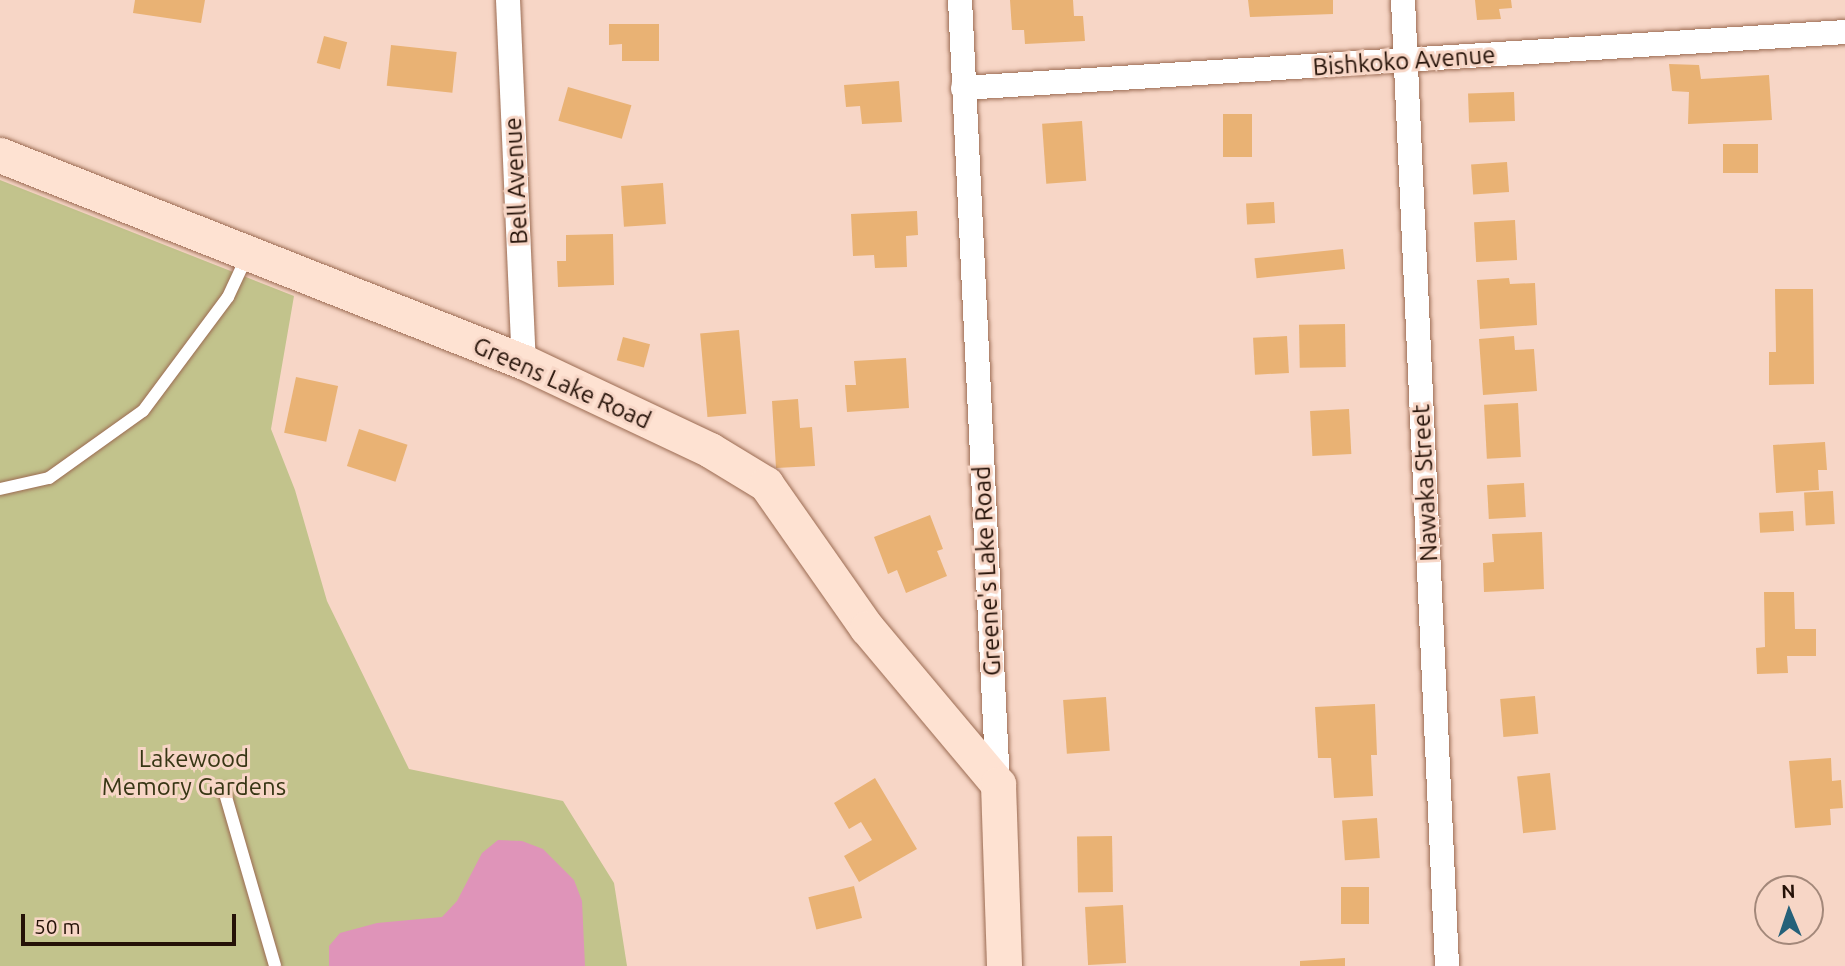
<!DOCTYPE html>
<style>
body{margin:0}
#map{position:relative;width:1845px;height:966px;overflow:hidden;background:#f7d6c6;font-family:Ubuntu,sans-serif}
div>[style]{position:absolute}
[style*='--x']{left:calc(var(--x)*1px);top:calc(var(--y)*1px);width:calc(var(--w)*1px);rotate:calc(var(--a)*1deg)}
.green>*{inset:0;background:#c2c38c}
.water>*{inset:0;background:#df94b9}
.building>*{inset:0;background:#e9b274;transform-origin:0 0}
.roads{filter:drop-shadow(0 0 2px #9b6b52) drop-shadow(0 0 2px #9b6b52)}
.lane>*{height:12px;margin:-6px;padding:0 6px;transform-origin:6px;border-radius:6px;background:#fff}
.street>*{height:24px;margin:-12px;padding:0 12px;transform-origin:12px;border-radius:12px;background:#fff}
.secondary>*{height:35px;margin:-17.5px;padding:0 17.5px;transform-origin:17.5px;border-radius:17.5px;background:#fee2d2}
span{translate:-50% -50%;white-space:nowrap;text-align:center;line-height:1.15;-webkit-text-stroke:6px #f7d6c6;paint-order:stroke}
.street-label{font-size:24px;color:#251208}
.park-label{font-size:24px;color:#373614}
.north{position:absolute;left:1754px;top:875px;width:70px;height:70px;box-sizing:border-box;background:#f7d6c6;border:2px solid #a3887a;border-radius:50%;rotate:358deg;font-size:19px;font-weight:700;line-height:28px;text-align:center;color:#251208}
.north::after{content:'';display:block;margin:auto;width:24px;height:32px;background:#266179;clip-path:polygon(50% 0,100% 100%,50% 72%,0 100%)}
.scale{position:absolute;left:21px;top:914px;width:215px;height:32px;box-sizing:border-box;border:4px solid #251208;border-top:0;padding-left:9px;font-size:21px;line-height:24px;white-space:nowrap;color:#251208;-webkit-text-stroke:5px #f7d6c6;paint-order:stroke}
</style>
<div id="map">
<div class="green">
<div style="clip-path:polygon(0 180px,294px 296px,271px 429px,295px 490px,327px 601px,409px 769px,563px 801px,614px 883px,627px 966px,0 966px)"></div>
</div>
<div class="water">
<div style="clip-path:polygon(498px 840px,522px 841px,543px 849px,574px 880px,582px 901px,585px 966px,329px 966px,329px 946px,340px 933px,377px 923px,442px 917px,457px 901px,482px 853px)"></div>
</div>
<div class="building">
<div style="clip-path:polygon(135px 0,205px 0,201px 23px,133px 13px)"></div>
<div style="clip-path:polygon(1010px 0,1073px 0,1074px 16px,1083px 16px,1085px 41px,1025px 44px,1024px 30px,1012px 30px)"></div>
<div style="clip-path:polygon(1248px 0,1333px 0,1333px 14px,1250px 17px)"></div>
<div style="clip-path:polygon(1475px 0,1511px 0,1512px 8px,1499px 9px,1501px 19px,1477px 20px)"></div>
<div style="clip-path:polygon(609px 24px,659px 24px,659px 61px,622px 61px,622px 44px,609px 45px)"></div>
<div style="left:324px;top:36px;width:24px;height:28px;rotate:15deg"></div>
<div style="left:391px;top:45px;width:66px;height:41px;rotate:6deg"></div>
<div style="clip-path:polygon(1669px 64px,1699px 65px,1701px 79px,1769px 75px,1772px 120px,1688px 124px,1689px 92px,1672px 91px)"></div>
<div style="clip-path:polygon(899px 81px,902px 122px,862px 124px,860px 106px,846px 107px,844px 85px)"></div>
<div style="left:568px;top:87px;width:66px;height:35px;rotate:16deg"></div>
<div style="left:1514px;top:92px;width:29px;height:46px;rotate:88deg"></div>
<div style="left:1223px;top:114px;width:29px;height:43px"></div>
<div style="left:1082px;top:121px;width:60px;height:40px;rotate:86deg"></div>
<div style="left:1723px;top:144px;width:35px;height:29px"></div>
<div style="left:1507px;top:162px;width:30px;height:36px;rotate:86deg"></div>
<div style="left:663px;top:183px;width:41px;height:42px;rotate:86deg"></div>
<div style="left:1274px;top:202px;width:21px;height:28px;rotate:87deg"></div>
<div style="clip-path:polygon(917px 211px,918px 235px,906px 236px,907px 267px,875px 268px,874px 255px,853px 256px,851px 214px)"></div>
<div style="left:1515px;top:220px;width:40px;height:41px;rotate:87deg"></div>
<div style="clip-path:polygon(613px 234px,614px 285px,558px 287px,557px 261px,566px 261px,566px 235px)"></div>
<div style="left:1343px;top:249px;width:20px;height:89px;rotate:84deg"></div>
<div style="clip-path:polygon(1509px 278px,1510px 284px,1535px 283px,1537px 325px,1480px 329px,1477px 280px)"></div>
<div style="clip-path:polygon(1775px 289px,1813px 289px,1814px 384px,1769px 385px,1769px 352px,1776px 352px)"></div>
<div style="left:1345px;top:324px;width:43px;height:46px;rotate:89deg"></div>
<div style="left:739px;top:330px;width:84px;height:39px;rotate:85deg"></div>
<div style="left:1287px;top:336px;width:37px;height:34px;rotate:87deg"></div>
<div style="clip-path:polygon(1514px 336px,1515px 350px,1534px 349px,1537px 391px,1483px 395px,1479px 339px)"></div>
<div style="left:623px;top:337px;width:28px;height:24px;rotate:15deg"></div>
<div style="clip-path:polygon(906px 358px,909px 408px,847px 412px,845px 385px,856px 385px,854px 361px)"></div>
<div style="left:296px;top:377px;width:43px;height:57px;rotate:12deg"></div>
<div style="clip-path:polygon(798px 399px,800px 428px,812px 427px,815px 466px,776px 468px,772px 401px)"></div>
<div style="left:1518px;top:403px;width:54px;height:34px;rotate:87deg"></div>
<div style="left:1349px;top:409px;width:45px;height:39px;rotate:87deg"></div>
<div style="left:359px;top:429px;width:51px;height:39px;rotate:18deg"></div>
<div style="clip-path:polygon(1825px 442px,1827px 470px,1818px 470px,1819px 490px,1776px 493px,1773px 445px)"></div>
<div style="left:1524px;top:483px;width:34px;height:37px;rotate:87deg"></div>
<div style="left:1833px;top:491px;width:33px;height:29px;rotate:87deg"></div>
<div style="left:1793px;top:511px;width:20px;height:34px;rotate:87deg"></div>
<div style="clip-path:polygon(930px 515px,943px 549px,937px 551px,947px 576px,906px 593px,897px 570px,888px 574px,874px 537px)"></div>
<div style="clip-path:polygon(1542px 532px,1544px 589px,1484px 592px,1483px 563px,1494px 562px,1492px 534px)"></div>
<div style="clip-path:polygon(1764px 592px,1794px 592px,1795px 629px,1816px 629px,1816px 656px,1787px 656px,1788px 673px,1757px 674px,1756px 648px,1765px 647px)"></div>
<div style="left:1535px;top:696px;width:38px;height:35px;rotate:85deg"></div>
<div style="left:1106px;top:697px;width:54px;height:43px;rotate:86deg"></div>
<div style="clip-path:polygon(1375px 704px,1377px 755px,1371px 755px,1373px 796px,1334px 798px,1331px 758px,1318px 758px,1315px 707px)"></div>
<div style="clip-path:polygon(1831px 758px,1832px 781px,1841px 780px,1843px 808px,1830px 809px,1831px 825px,1795px 828px,1789px 761px)"></div>
<div style="left:1550px;top:773px;width:57px;height:33px;rotate:84deg"></div>
<div style="clip-path:polygon(875px 778px,917px 849px,859px 882px,844px 856px,872px 840px,861px 822px,849px 829px,834px 803px)"></div>
<div style="left:1377px;top:818px;width:40px;height:35px;rotate:86deg"></div>
<div style="left:1112px;top:836px;width:56px;height:35px;rotate:89deg"></div>
<div style="left:854px;top:886px;width:33px;height:47px;rotate:76deg"></div>
<div style="left:1369px;top:887px;width:37px;height:28px;rotate:90deg"></div>
<div style="left:1123px;top:905px;width:58px;height:38px;rotate:87deg"></div>
<div style="clip-path:polygon(1345px 958px,1345px 966px,1300px 966px,1300px 961px)"></div>
</div>
<div class="roads">
<div class="lane">
<div style="--x:0;--y:489;--w:50;--a:-12.7"></div>
<div style="--x:49;--y:478;--w:115;--a:-35.5"></div>
<div style="--x:143;--y:411;--w:142;--a:-53.3"></div>
<div style="--x:228;--y:297;--w:45;--a:-65.1"></div>
<div style="--x:224;--y:790;--w:183;--a:73.8"></div>
</div>
<div class="street">
<div style="--x:508;--y:0;--w:362;--a:87.5"></div>
<div style="--x:960;--y:0;--w:785;--a:87.23"></div>
<div style="--x:1403;--y:0;--w:967;--a:87.39"></div>
<div style="--x:963;--y:88;--w:884;--a:-3.63"></div>
</div>
<div class="secondary">
<div style="--x:0;--y:155;--w:563;--a:21.56"></div>
<div style="--x:524;--y:362;--w:206;--a:25.3"></div>
<div style="--x:710;--y:450;--w:66;--a:31.3"></div>
<div style="--x:766;--y:484;--w:176;--a:55"></div>
<div style="--x:867;--y:628;--w:204;--a:50"></div>
<div style="--x:998;--y:784;--w:182;--a:88.1"></div>
</div>
</div>
<div class="street-label">
<span style="left:1404px;top:61px;rotate:-4deg">Bishkoko Avenue</span>
<span style="left:516px;top:181px;rotate:-93deg">Bell Avenue</span>
<span style="left:562px;top:383px;rotate:24deg">Greens Lake Road</span>
<span style="left:1425px;top:483px;rotate:-93deg">Nawaka Street</span>
<span style="left:987px;top:571px;rotate:-93deg">Greene's Lake Road</span>
</div>
<div class="park-label">
<span style="left:194px;top:773px">Lakewood<br>Memory Gardens</span>
</div>
<div class="north">N</div>
<div class="scale">50 m</div>
</div>
